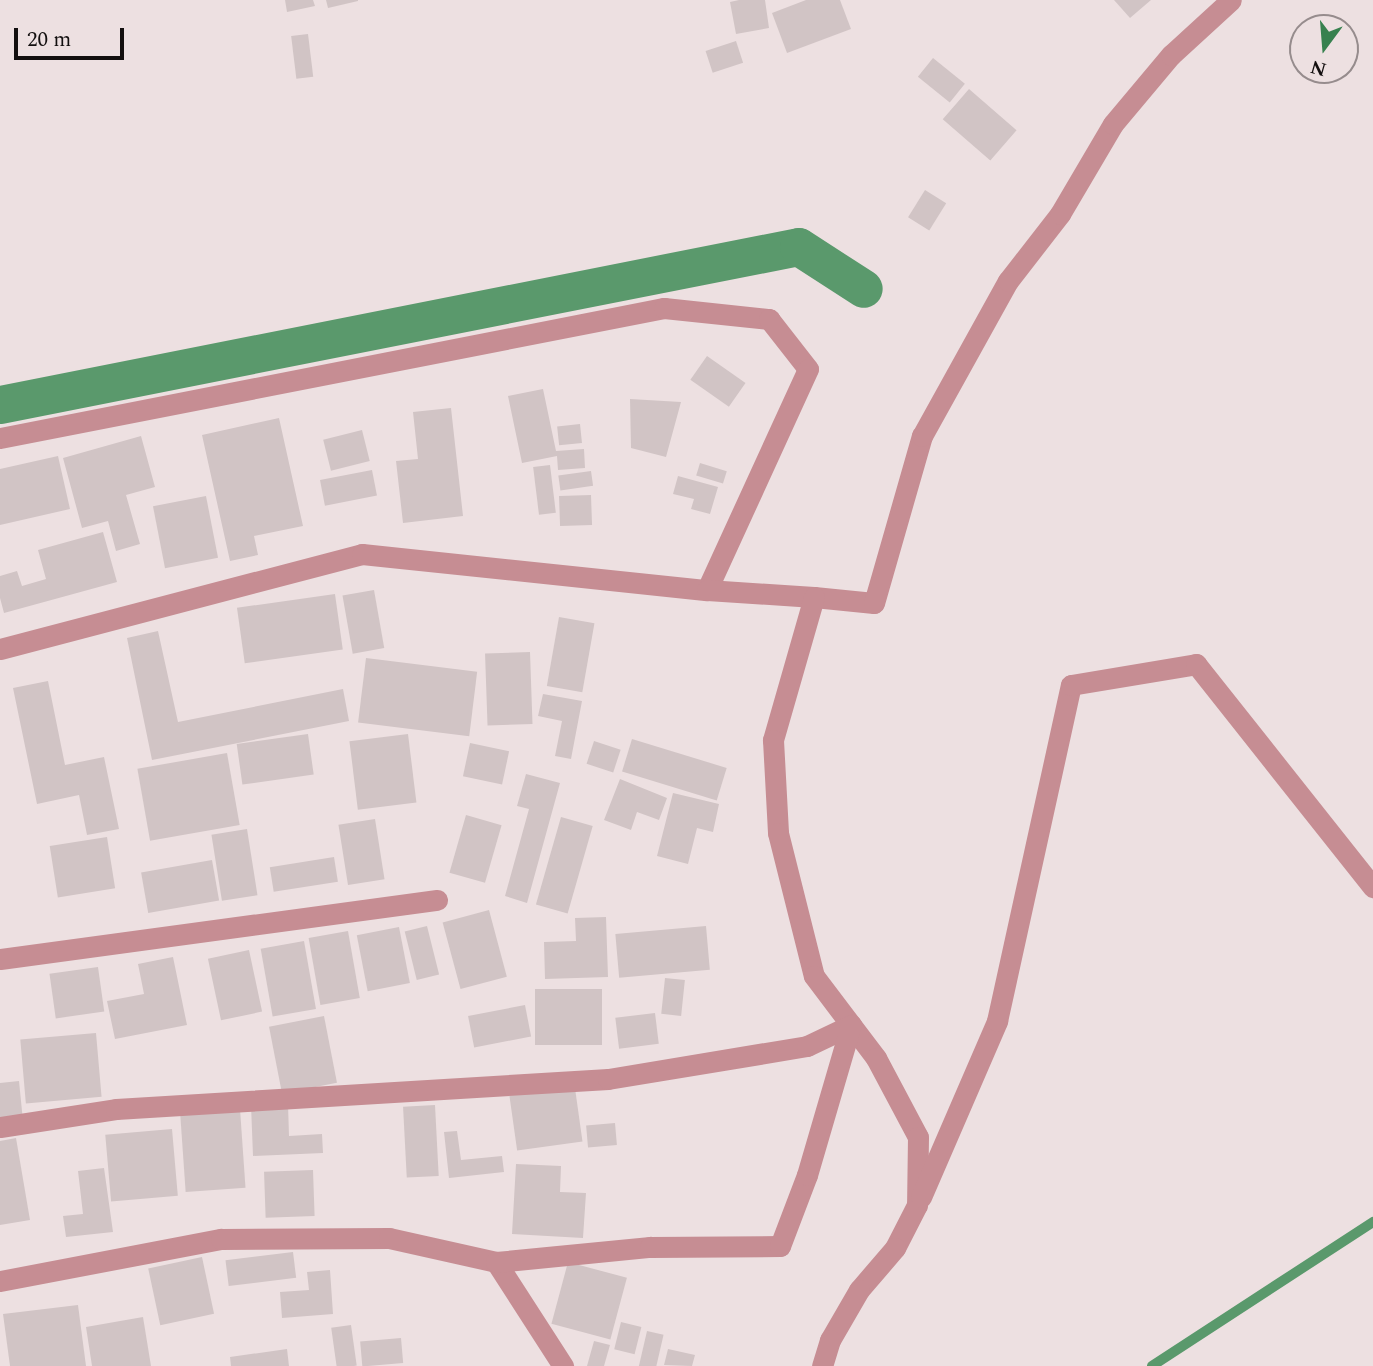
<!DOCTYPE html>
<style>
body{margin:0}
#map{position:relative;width:1373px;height:1366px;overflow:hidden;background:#ede0e1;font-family:Spectral,serif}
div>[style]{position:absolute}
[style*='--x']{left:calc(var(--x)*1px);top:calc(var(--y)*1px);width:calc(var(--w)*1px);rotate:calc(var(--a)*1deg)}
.stream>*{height:10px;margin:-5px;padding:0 5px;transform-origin:5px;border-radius:5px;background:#5a996c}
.canal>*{height:38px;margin:-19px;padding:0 19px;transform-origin:19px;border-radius:19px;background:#5a996c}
.building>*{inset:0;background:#d1c4c5;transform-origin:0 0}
.minor>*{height:21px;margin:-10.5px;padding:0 10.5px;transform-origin:10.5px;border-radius:10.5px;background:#c68d93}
span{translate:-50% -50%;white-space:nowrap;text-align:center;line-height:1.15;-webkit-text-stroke:6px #ede0e1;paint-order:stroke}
.north{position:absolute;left:1289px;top:14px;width:70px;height:70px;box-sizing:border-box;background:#ede0e1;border:2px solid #968c8d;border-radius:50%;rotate:196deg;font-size:19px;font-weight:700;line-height:28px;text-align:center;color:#130f0f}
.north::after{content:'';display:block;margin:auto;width:24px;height:32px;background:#37814f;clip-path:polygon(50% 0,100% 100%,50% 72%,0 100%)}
.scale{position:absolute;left:14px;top:28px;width:110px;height:32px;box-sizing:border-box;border:4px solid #130f0f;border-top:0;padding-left:9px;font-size:21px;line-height:24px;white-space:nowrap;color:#130f0f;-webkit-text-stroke:5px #ede0e1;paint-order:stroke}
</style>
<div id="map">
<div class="stream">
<div style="--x:1152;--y:1366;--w:264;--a:-33.1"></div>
</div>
<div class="canal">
<div style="--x:0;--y:405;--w:814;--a:-11.19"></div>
<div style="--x:799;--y:247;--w:77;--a:32.9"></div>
</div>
<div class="building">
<div style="clip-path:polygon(285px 0,313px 0,315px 6px,287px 12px)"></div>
<div style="clip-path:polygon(326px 0,358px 0,358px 1px,328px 8px)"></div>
<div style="clip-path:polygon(739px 0,765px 0,769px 28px,736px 34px,730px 2px)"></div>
<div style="clip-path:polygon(806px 0,840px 0,851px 29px,787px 53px,772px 13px)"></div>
<div style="clip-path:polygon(1114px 0,1151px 0,1130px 18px)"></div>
<div style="left:308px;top:34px;width:43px;height:17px;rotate:83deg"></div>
<div style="left:736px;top:41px;width:23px;height:32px;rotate:72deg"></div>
<div style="left:933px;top:58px;width:41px;height:24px;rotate:39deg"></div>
<div style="left:969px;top:89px;width:63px;height:40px;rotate:41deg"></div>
<div style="left:925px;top:190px;width:25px;height:32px;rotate:32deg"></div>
<div style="left:707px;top:356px;width:47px;height:29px;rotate:35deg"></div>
<div style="clip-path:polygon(543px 389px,556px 451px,584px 449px,585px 468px,558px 470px,557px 456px,522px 463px,508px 396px)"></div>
<div style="clip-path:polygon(630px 399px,681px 402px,666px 457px,631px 448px)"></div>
<div style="clip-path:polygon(451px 408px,463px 516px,403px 523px,396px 461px,418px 459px,413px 412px)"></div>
<div style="clip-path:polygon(279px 418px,303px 526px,254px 536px,258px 555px,230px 561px,202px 435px)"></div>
<div style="left:580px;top:424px;width:19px;height:23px;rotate:84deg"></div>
<div style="left:362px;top:430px;width:32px;height:40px;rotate:76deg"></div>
<div style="clip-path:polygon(141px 436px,155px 487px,126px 495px,140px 544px,116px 551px,108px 521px,82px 528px,63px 458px)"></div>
<div style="clip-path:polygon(58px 456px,70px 509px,0 525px,0 469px)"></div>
<div style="left:700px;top:463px;width:28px;height:13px;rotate:17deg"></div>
<div style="left:550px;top:465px;width:48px;height:17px;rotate:83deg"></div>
<div style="left:372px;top:470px;width:26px;height:53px;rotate:79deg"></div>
<div style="left:591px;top:471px;width:15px;height:33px;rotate:82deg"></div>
<div style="clip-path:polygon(678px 476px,718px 487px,710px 514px,691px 509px,694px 499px,673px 494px)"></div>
<div style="left:591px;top:495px;width:30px;height:32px;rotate:88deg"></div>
<div style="left:206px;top:496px;width:63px;height:54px;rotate:79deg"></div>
<div style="clip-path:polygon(103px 532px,117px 582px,4px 613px,0 598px,0 576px,17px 571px,22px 586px,46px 579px,38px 550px)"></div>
<div style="left:374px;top:590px;width:59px;height:32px;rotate:80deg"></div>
<div style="left:335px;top:594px;width:56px;height:99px;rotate:82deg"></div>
<div style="left:559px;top:617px;width:36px;height:70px;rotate:10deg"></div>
<div style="clip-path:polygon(158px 631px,178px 722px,343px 689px,349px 721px,152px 760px,127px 638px)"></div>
<div style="left:530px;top:652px;width:72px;height:45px;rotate:88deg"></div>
<div style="left:366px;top:658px;width:112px;height:65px;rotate:7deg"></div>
<div style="clip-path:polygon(48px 681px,65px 765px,104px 757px,119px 829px,87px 835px,79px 795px,37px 804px,13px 688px)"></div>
<div style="clip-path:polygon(543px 694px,582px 701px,571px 759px,555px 756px,562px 721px,538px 716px)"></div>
<div style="left:308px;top:734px;width:41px;height:72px;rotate:82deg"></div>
<div style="left:408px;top:734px;width:69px;height:59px;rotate:83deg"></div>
<div style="left:632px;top:739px;width:99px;height:34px;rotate:17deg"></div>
<div style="left:594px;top:741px;width:28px;height:24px;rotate:18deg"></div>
<div style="left:470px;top:743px;width:40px;height:34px;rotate:12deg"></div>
<div style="left:227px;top:753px;width:73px;height:91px;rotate:80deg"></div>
<div style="clip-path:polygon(526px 774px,560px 783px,527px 903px,505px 896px,529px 809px,517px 806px)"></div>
<div style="clip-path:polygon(620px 779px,667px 798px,659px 820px,637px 812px,631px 830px,604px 820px)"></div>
<div style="clip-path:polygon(673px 793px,719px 804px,713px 832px,697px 828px,688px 864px,657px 856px)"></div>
<div style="left:466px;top:815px;width:37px;height:60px;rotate:16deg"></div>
<div style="left:561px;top:817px;width:33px;height:91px;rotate:16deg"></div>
<div style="left:375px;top:819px;width:61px;height:37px;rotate:81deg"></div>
<div style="left:247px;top:829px;width:67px;height:36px;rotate:81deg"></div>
<div style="left:107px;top:837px;width:52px;height:58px;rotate:81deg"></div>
<div style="left:334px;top:857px;width:25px;height:65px;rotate:81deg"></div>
<div style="left:212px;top:860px;width:41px;height:72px;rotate:80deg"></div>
<div style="left:489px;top:910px;width:69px;height:48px;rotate:75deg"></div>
<div style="clip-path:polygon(606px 917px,608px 977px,545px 979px,544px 942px,576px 941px,575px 918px)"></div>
<div style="left:427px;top:926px;width:50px;height:23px;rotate:76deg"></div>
<div style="left:706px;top:926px;width:44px;height:91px;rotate:85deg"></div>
<div style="left:399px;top:927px;width:57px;height:43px;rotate:79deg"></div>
<div style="left:348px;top:931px;width:68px;height:40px;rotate:80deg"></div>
<div style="left:304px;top:941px;width:69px;height:44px;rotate:80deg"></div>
<div style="left:249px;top:950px;width:63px;height:42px;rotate:78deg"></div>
<div style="clip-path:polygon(173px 957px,187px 1025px,115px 1039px,107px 1001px,144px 994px,138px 964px)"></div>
<div style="left:98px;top:967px;width:45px;height:49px;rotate:82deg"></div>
<div style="left:665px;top:978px;width:20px;height:36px;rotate:6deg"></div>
<div style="left:535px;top:989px;width:67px;height:56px"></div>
<div style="left:525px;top:1005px;width:32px;height:58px;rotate:79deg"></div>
<div style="left:655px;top:1013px;width:31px;height:40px;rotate:83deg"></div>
<div style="left:324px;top:1016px;width:68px;height:56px;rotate:79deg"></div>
<div style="left:96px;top:1033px;width:64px;height:76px;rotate:85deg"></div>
<div style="clip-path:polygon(19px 1081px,23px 1121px,0 1123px,0 1083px)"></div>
<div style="left:574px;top:1081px;width:61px;height:66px;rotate:82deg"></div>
<div style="clip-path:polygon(288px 1104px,289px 1136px,322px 1134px,323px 1153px,253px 1156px,251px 1105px)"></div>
<div style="left:435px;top:1105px;width:71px;height:32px;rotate:87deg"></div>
<div style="left:240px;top:1109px;width:79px;height:60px;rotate:86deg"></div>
<div style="left:615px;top:1123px;width:22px;height:29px;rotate:85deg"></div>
<div style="left:172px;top:1129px;width:67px;height:67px;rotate:85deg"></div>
<div style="clip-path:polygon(457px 1131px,461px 1160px,502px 1156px,504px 1172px,449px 1178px,444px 1132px)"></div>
<div style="clip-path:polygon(16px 1138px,30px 1220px,0 1225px,0 1141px)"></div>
<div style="clip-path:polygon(516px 1164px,561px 1166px,560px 1192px,586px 1193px,583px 1238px,512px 1234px)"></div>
<div style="clip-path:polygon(104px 1168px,113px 1232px,66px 1237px,63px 1216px,83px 1214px,78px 1171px)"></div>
<div style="left:313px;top:1170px;width:46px;height:49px;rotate:88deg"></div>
<div style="left:293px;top:1252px;width:26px;height:68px;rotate:83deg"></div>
<div style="left:202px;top:1257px;width:58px;height:55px;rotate:78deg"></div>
<div style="left:568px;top:1262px;width:61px;height:64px;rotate:15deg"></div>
<div style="clip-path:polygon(330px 1270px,333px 1314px,282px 1318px,280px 1292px,309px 1290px,307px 1272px)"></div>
<div style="clip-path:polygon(78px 1305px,86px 1366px,10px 1366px,3px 1314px)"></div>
<div style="clip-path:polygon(143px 1317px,151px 1366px,92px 1366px,86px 1327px)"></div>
<div style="left:621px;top:1322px;width:21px;height:28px;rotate:14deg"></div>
<div style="left:351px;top:1325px;width:41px;height:20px;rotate:82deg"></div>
<div style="left:647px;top:1331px;width:17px;height:36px;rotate:13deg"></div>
<div style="left:401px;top:1338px;width:25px;height:41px;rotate:85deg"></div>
<div style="clip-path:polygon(594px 1341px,610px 1345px,604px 1366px,587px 1366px)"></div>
<div style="clip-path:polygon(287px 1349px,289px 1366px,231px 1366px,230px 1357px)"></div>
<div style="clip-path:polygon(668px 1349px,695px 1355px,692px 1366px,664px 1365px)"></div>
</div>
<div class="minor">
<div style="--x:0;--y:438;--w:677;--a:-11.08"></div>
<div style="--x:664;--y:308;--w:106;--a:6"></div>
<div style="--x:769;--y:319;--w:63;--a:52"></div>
<div style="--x:808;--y:369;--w:243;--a:114.6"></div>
<div style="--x:814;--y:597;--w:60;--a:5.7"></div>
<div style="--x:874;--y:603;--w:174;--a:-74"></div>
<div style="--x:922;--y:436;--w:177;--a:-61"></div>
<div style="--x:1008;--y:281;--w:85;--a:-52.2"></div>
<div style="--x:1060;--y:214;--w:104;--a:-59.5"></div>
<div style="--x:1113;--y:124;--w:90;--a:-50"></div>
<div style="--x:1171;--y:55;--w:81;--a:-42.5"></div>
<div style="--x:0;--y:649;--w:374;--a:-14.7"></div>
<div style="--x:362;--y:554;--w:347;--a:6"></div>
<div style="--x:707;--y:590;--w:107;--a:3.7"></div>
<div style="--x:814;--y:597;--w:149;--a:106"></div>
<div style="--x:773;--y:740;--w:93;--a:86.9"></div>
<div style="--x:778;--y:833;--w:147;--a:75.9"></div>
<div style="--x:814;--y:976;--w:103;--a:52.9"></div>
<div style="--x:876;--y:1058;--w:89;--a:62"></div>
<div style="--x:918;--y:1137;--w:68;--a:90.8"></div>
<div style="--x:917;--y:1205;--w:48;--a:117.1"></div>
<div style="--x:895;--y:1248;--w:55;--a:130.6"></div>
<div style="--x:859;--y:1290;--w:58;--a:120.1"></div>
<div style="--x:830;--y:1340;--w:27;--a:107"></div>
<div style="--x:0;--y:959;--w:441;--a:-7.7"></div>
<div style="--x:0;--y:1127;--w:117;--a:-8.8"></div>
<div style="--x:116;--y:1109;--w:493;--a:-3.5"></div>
<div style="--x:608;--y:1079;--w:202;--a:-9.4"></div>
<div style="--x:807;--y:1046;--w:49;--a:-25.5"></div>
<div style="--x:921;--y:1197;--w:192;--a:-66.6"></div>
<div style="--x:997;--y:1021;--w:344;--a:-77.6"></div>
<div style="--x:1071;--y:685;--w:127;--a:-9.5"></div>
<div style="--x:1196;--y:664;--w:285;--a:51.6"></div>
<div style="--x:496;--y:1262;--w:124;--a:57.2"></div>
<div style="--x:0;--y:1281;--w:225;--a:-10.8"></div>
<div style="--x:221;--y:1239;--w:168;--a:-0.3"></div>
<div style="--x:389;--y:1238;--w:110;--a:12.6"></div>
<div style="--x:496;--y:1262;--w:155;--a:-5.6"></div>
<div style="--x:650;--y:1247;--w:130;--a:-0.4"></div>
<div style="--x:780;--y:1246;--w:76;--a:-69.2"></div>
<div style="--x:807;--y:1175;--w:156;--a:-73.7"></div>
</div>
<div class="north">N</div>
<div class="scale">20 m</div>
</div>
